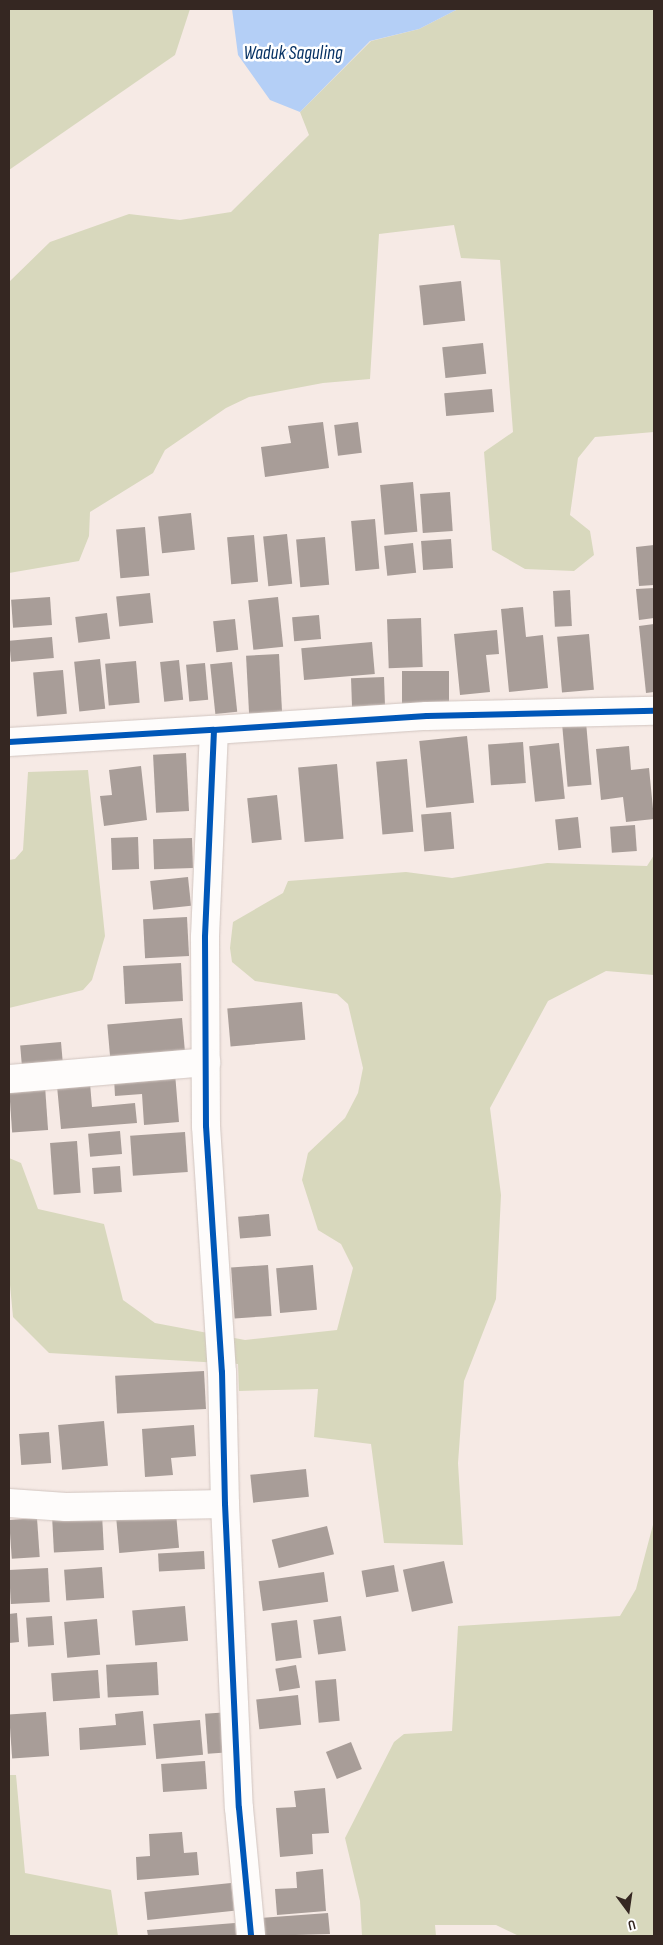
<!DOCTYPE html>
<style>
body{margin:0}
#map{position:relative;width:663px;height:1945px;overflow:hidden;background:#f6eae5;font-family:"Sofia Sans Condensed",sans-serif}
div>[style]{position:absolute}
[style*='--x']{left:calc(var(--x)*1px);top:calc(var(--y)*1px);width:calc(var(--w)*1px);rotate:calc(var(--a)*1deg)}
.green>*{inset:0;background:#d8d8bd}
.water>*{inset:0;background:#b4cff6}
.building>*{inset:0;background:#a89d98;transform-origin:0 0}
.roads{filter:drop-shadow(0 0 1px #d1c5c0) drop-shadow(0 0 1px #d1c5c0)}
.minor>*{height:28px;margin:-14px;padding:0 14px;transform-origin:14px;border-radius:14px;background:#fefcfb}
.cycleway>*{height:6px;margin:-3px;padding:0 3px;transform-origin:3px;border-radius:3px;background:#0057b8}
span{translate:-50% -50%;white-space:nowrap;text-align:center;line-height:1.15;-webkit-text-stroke:5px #fff;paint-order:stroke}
.water-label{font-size:19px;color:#043063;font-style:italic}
.frame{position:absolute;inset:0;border:10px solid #352722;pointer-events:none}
.north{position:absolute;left:603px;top:1885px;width:50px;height:50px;-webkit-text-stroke:4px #fff;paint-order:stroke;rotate:166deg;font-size:14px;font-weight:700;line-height:20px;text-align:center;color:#352722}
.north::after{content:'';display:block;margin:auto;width:18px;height:22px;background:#352722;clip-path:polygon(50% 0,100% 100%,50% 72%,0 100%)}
</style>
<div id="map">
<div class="green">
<div style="clip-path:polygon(9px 9px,190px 9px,175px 55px,9px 170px)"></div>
<div style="clip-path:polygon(458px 9px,654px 9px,654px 432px,595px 437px,578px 458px,570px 515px,590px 531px,594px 555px,574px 571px,525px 569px,492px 550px,484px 452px,513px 432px,500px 260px,461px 258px,454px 225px,379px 234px,370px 379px,323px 383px,249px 397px,226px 408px,165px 450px,153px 473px,90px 512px,89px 536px,79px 561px,9px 573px,9px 282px,50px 242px,129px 214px,180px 220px,231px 212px,309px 135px,300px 112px,371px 41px,419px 29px)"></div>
<div style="clip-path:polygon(88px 770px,105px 936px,92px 980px,83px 990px,9px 1008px,9px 860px,15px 859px,23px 850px,28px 772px)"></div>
<div style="clip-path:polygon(654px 855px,654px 975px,606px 971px,548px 1001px,490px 1108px,501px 1195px,496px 1299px,464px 1381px,458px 1463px,463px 1545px,384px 1543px,371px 1444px,314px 1437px,318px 1389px,239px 1391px,238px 1364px,49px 1353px,13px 1317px,9px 1274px,9px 1158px,21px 1163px,38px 1209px,104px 1224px,123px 1300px,155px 1323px,245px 1340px,337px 1330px,353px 1268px,341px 1244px,318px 1230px,302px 1180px,308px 1153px,345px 1118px,358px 1093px,363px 1068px,348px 1004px,337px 994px,255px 981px,232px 962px,230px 948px,233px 922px,283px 893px,288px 881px,406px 872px,452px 878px,547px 863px,647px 866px)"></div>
<div style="clip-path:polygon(654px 1521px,654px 1936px,519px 1936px,496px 1925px,435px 1925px,436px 1936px,362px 1936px,360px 1901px,345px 1838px,394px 1742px,404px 1734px,452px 1731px,458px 1626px,620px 1616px,636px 1589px)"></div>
<div style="clip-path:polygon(9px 1775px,16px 1775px,25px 1873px,111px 1890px,118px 1936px,9px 1936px)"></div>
</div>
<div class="water">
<div style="clip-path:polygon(232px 9px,458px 9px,419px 29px,370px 41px,300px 112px,270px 100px,238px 55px)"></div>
</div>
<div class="building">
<div style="left:461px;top:281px;width:40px;height:42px;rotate:84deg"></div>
<div style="left:483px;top:343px;width:31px;height:41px;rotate:84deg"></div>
<div style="left:492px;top:389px;width:23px;height:48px;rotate:85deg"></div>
<div style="clip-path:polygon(323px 422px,329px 468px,265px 477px,261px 447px,291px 443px,288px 426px)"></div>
<div style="left:358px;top:422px;width:31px;height:24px;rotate:83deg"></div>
<div style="left:413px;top:482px;width:50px;height:33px;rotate:85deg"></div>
<div style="left:450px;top:492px;width:39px;height:30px;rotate:86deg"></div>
<div style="left:191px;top:513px;width:37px;height:33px;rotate:84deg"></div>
<div style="left:375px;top:519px;width:50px;height:24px;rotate:85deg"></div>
<div style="left:145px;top:527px;width:49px;height:29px;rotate:85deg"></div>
<div style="left:287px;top:534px;width:50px;height:24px;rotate:84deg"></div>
<div style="left:254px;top:535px;width:47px;height:27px;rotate:85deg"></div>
<div style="left:325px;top:537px;width:48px;height:29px;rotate:85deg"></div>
<div style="left:451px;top:539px;width:29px;height:30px;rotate:86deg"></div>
<div style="left:413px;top:543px;width:30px;height:29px;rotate:84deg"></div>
<div style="clip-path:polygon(654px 545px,654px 585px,639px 586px,636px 547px)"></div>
<div style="clip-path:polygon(654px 588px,654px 618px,639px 620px,636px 589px)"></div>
<div style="left:570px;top:590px;width:36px;height:17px;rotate:87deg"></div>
<div style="left:150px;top:593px;width:30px;height:34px;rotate:84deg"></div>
<div style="left:50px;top:597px;width:28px;height:39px;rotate:86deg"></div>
<div style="left:278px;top:597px;width:50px;height:30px;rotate:84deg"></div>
<div style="clip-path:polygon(523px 607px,526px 637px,543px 635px,548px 688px,509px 692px,501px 609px)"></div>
<div style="left:107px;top:613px;width:26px;height:32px;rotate:83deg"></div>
<div style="left:319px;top:615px;width:24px;height:27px;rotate:85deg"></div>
<div style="left:421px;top:618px;width:49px;height:34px;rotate:88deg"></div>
<div style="left:235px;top:619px;width:31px;height:22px;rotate:84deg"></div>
<div style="clip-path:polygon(654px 624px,654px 692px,646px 693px,639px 626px)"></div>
<div style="clip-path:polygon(497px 630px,499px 654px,486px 655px,490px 692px,460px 695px,454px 634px)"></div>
<div style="left:589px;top:634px;width:56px;height:32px;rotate:85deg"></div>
<div style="left:52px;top:637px;width:21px;height:43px;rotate:85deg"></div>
<div style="left:372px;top:642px;width:32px;height:71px;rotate:85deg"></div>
<div style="left:279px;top:654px;width:66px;height:33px;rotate:87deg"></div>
<div style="left:100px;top:659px;width:50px;height:26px;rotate:84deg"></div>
<div style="left:179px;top:660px;width:40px;height:19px;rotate:84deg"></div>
<div style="left:136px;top:661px;width:42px;height:31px;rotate:85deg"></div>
<div style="left:232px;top:662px;width:50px;height:22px;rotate:84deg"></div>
<div style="left:205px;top:663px;width:37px;height:19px;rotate:85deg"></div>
<div style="left:63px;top:670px;width:44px;height:30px;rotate:85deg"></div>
<div style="left:402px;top:671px;width:47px;height:43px"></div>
<div style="left:384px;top:677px;width:36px;height:33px;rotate:88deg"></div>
<div style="left:586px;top:722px;width:63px;height:24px;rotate:85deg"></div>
<div style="left:467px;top:736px;width:67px;height:48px;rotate:84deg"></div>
<div style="left:523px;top:742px;width:41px;height:35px;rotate:86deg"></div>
<div style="left:559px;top:743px;width:56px;height:30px;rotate:84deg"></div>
<div style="clip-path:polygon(629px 746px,631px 770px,649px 768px,654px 819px,626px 822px,623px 797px,601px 800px,596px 749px)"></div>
<div style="left:186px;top:753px;width:58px;height:33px;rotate:87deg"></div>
<div style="left:407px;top:759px;width:73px;height:31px;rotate:85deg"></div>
<div style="left:337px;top:764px;width:75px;height:39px;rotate:85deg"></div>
<div style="clip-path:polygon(141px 766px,147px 820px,104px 826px,100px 796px,112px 795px,109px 770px)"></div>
<div style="left:277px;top:795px;width:45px;height:30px;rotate:84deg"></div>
<div style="left:451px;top:812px;width:37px;height:30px;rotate:85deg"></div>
<div style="left:578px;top:817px;width:31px;height:23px;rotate:84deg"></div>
<div style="left:635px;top:825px;width:26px;height:25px;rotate:86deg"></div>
<div style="left:138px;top:837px;width:32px;height:27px;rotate:88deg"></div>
<div style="left:192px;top:838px;width:30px;height:39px;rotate:88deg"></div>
<div style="left:188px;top:877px;width:29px;height:38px;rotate:84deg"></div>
<div style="left:187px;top:917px;width:39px;height:44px;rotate:87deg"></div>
<div style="left:181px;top:963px;width:38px;height:58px;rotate:87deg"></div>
<div style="left:302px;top:1002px;width:38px;height:75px;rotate:85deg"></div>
<div style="left:182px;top:1018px;width:35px;height:75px;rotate:85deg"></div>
<div style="left:61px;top:1042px;width:24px;height:41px;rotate:85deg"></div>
<div style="clip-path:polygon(175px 1073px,179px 1122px,144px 1125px,142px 1094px,115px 1096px,114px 1078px)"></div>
<div style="clip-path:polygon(90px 1083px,92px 1107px,135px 1103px,137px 1123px,61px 1129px,57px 1086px)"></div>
<div style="left:45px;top:1086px;width:44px;height:36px;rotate:86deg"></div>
<div style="left:120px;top:1131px;width:23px;height:32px;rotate:85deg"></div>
<div style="left:185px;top:1132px;width:40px;height:55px;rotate:86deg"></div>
<div style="left:77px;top:1141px;width:52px;height:27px;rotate:86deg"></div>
<div style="left:120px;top:1166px;width:26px;height:28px;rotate:86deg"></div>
<div style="left:269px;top:1214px;width:22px;height:31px;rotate:85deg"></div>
<div style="left:268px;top:1265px;width:51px;height:37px;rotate:86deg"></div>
<div style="left:313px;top:1265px;width:45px;height:37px;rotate:85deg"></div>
<div style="left:204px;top:1371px;width:38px;height:89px;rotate:87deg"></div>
<div style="left:104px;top:1421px;width:45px;height:46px;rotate:85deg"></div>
<div style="clip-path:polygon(194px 1425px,196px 1456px,171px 1458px,173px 1475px,145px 1477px,142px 1429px)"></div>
<div style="left:49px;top:1432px;width:31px;height:30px;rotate:86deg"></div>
<div style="left:306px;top:1469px;width:28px;height:56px;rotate:84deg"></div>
<div style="left:176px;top:1513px;width:35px;height:60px;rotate:85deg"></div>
<div style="left:102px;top:1514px;width:36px;height:50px;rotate:87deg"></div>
<div style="left:37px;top:1518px;width:39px;height:28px;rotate:86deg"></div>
<div style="left:327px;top:1526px;width:29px;height:57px;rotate:76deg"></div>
<div style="left:204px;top:1551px;width:18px;height:46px;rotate:87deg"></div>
<div style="left:444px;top:1561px;width:43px;height:42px;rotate:78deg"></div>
<div style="left:394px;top:1565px;width:27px;height:33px;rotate:80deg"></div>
<div style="left:102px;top:1567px;width:31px;height:38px;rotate:86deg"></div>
<div style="left:48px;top:1568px;width:34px;height:39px;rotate:87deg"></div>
<div style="left:324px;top:1572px;width:30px;height:66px;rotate:82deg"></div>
<div style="left:185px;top:1606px;width:35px;height:53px;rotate:85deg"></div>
<div style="clip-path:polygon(17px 1613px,19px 1642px,9px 1643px,9px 1614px)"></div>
<div style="left:52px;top:1616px;width:29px;height:26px;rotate:86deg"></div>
<div style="left:341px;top:1616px;width:35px;height:28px;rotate:82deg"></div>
<div style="left:97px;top:1619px;width:36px;height:33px;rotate:85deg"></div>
<div style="left:297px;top:1620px;width:38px;height:26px;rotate:83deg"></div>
<div style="left:157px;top:1662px;width:33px;height:51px;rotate:87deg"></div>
<div style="left:296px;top:1665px;width:23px;height:21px;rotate:80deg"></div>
<div style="left:98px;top:1670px;width:28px;height:47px;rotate:86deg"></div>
<div style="left:336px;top:1679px;width:42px;height:21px;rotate:85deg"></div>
<div style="left:298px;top:1695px;width:30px;height:42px;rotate:84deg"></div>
<div style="clip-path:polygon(143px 1711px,146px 1745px,80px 1750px,79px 1728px,116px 1725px,115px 1714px)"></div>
<div style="left:46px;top:1712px;width:44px;height:37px;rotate:86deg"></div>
<div style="left:230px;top:1712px;width:40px;height:25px;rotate:86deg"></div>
<div style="left:200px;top:1720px;width:35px;height:47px;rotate:85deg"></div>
<div style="left:351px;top:1742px;width:29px;height:27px;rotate:68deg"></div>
<div style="left:205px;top:1761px;width:28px;height:44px;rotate:86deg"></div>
<div style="clip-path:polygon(325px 1788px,329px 1833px,312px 1834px,313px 1854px,280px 1857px,276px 1808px,296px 1807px,294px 1791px)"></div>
<div style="clip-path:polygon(182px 1832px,184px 1853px,197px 1852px,199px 1875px,137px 1880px,136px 1857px,150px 1856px,149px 1834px)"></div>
<div style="clip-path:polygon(323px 1869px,326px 1911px,277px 1915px,275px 1889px,297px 1888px,296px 1872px)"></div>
<div style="left:231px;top:1883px;width:28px;height:87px;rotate:84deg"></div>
<div style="clip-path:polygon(328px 1913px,330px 1934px,261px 1936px,260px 1918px)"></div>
<div style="clip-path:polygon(235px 1923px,236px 1936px,148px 1936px,147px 1930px)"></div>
</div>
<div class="roads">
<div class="minor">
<div style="--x:214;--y:730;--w:213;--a:-3.8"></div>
<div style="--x:427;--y:716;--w:227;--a:-1.3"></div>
<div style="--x:9;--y:742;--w:205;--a:-3.4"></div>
<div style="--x:214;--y:730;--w:207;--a:92.5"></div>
<div style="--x:205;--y:937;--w:189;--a:89.7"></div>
<div style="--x:206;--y:1126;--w:247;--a:86.3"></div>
<div style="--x:222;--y:1372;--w:132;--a:88.7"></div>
<div style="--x:225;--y:1504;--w:304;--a:87.4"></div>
<div style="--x:239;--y:1808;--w:129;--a:84.6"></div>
<div style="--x:9;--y:1079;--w:198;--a:-4.9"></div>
<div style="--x:9;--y:1503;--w:57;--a:4"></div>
<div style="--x:66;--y:1507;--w:159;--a:-1.1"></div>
</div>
</div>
<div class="cycleway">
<div style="--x:214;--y:730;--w:213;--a:-3.8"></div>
<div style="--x:427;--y:716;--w:227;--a:-1.3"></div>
<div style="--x:9;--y:742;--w:205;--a:-3.4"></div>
<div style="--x:214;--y:730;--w:207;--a:92.5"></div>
<div style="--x:205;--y:937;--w:189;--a:89.7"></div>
<div style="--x:206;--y:1126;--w:247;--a:86.3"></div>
<div style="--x:222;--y:1372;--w:132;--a:88.7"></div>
<div style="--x:225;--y:1504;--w:304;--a:87.4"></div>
<div style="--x:239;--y:1808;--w:129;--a:84.6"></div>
</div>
<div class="water-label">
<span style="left:293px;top:54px">Waduk Saguling</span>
</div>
<div class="frame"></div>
<div class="north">U</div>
</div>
